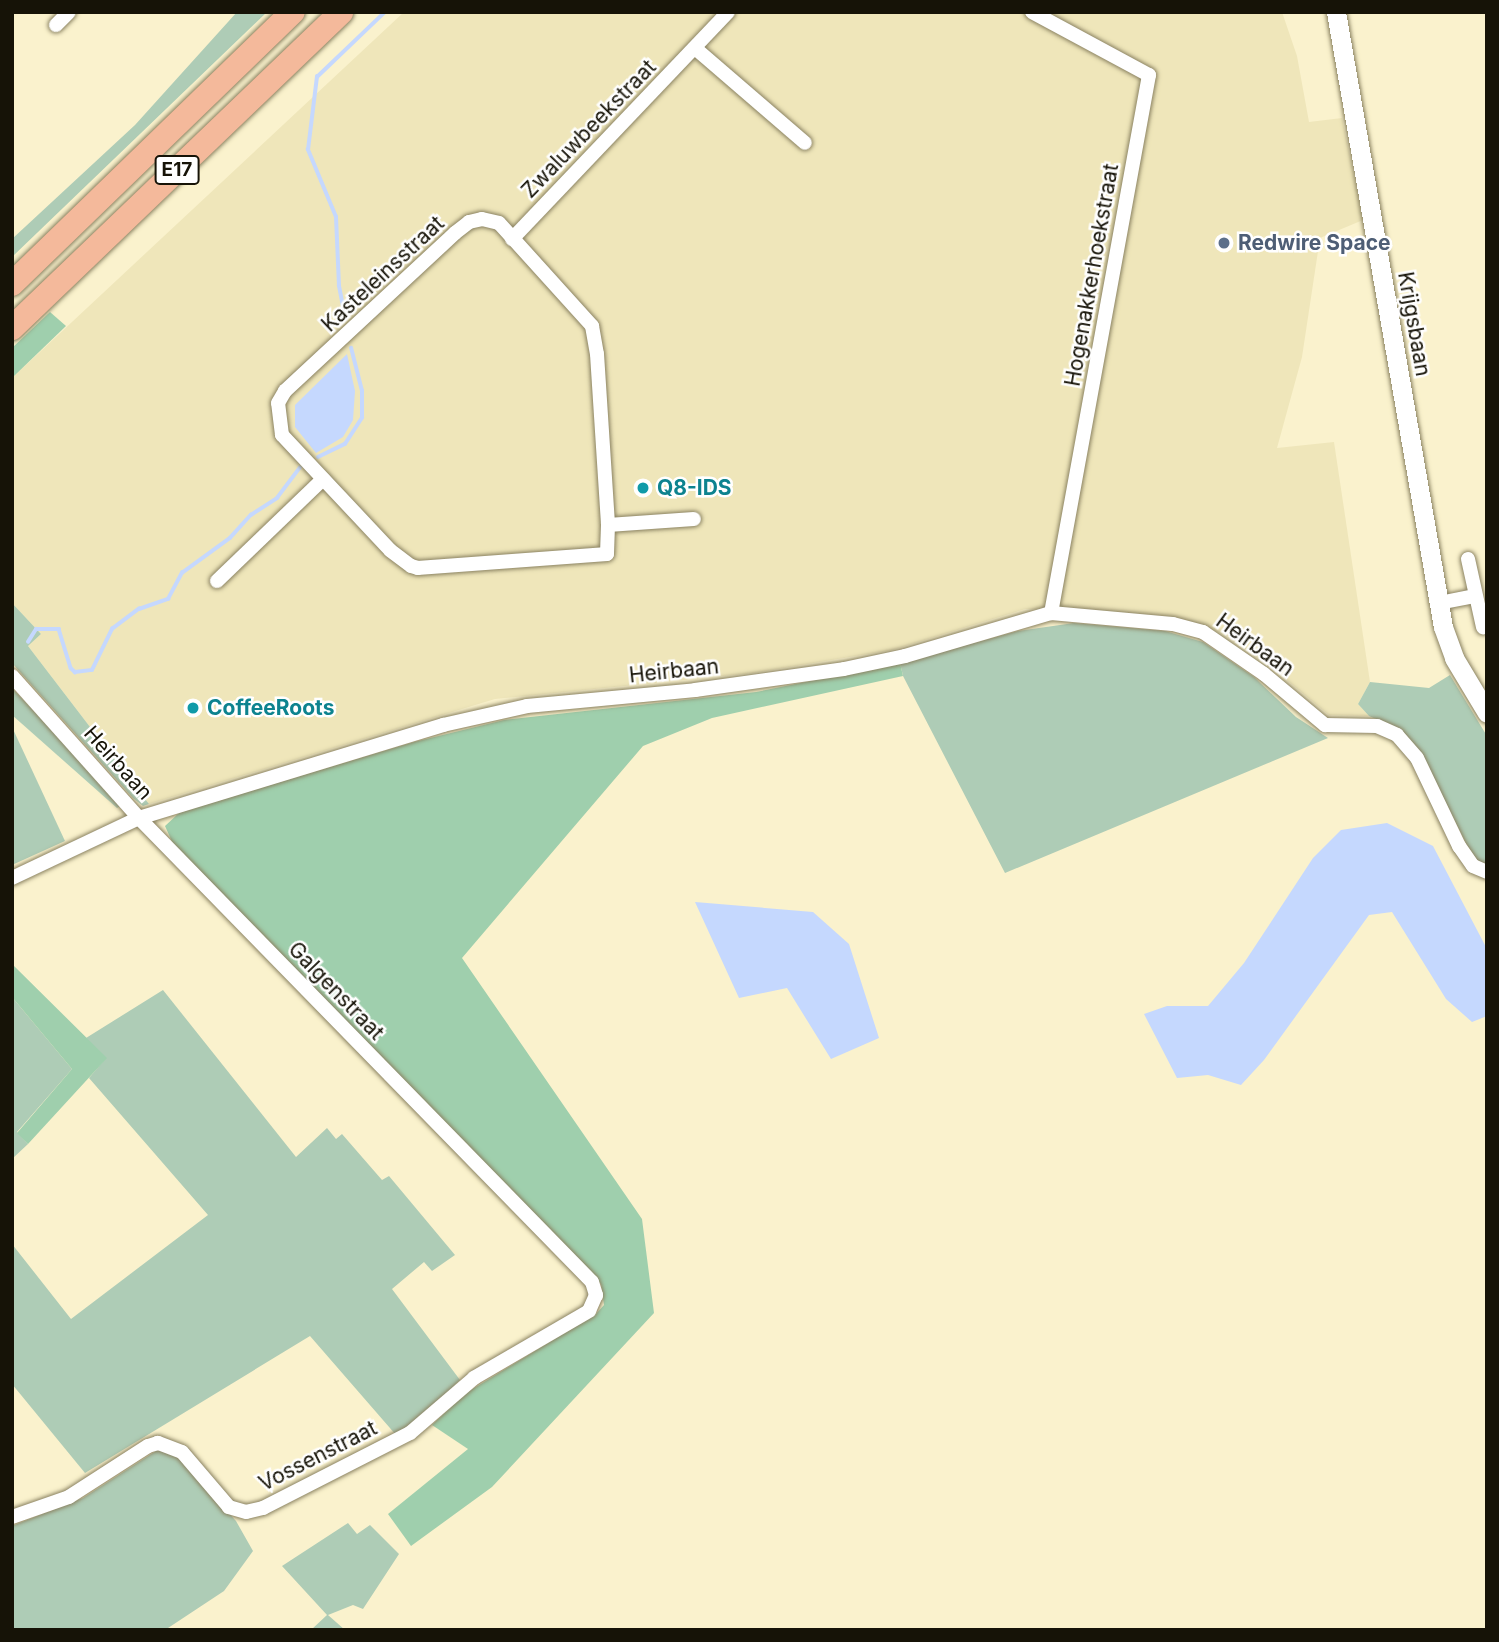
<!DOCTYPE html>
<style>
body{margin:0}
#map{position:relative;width:1499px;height:1642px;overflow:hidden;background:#faf2cd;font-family:Inter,sans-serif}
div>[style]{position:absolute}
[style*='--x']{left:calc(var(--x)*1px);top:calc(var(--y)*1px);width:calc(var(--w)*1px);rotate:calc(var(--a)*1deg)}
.built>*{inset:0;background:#efe6ba}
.green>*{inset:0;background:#aeccb6}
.forest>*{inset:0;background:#9fcfad}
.water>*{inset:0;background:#c5d8fe}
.stream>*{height:3.5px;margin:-1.75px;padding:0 1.75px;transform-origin:1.75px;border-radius:1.75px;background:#c5d8fe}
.roads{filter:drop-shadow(0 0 2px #8a8261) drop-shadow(0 0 2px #8a8261)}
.minor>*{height:14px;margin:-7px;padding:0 7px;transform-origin:7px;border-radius:7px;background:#fff}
.secondary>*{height:19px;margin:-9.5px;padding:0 9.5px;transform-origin:9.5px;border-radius:9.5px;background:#fff}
.motorway>*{height:24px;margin:-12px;padding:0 12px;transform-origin:12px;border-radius:12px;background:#f4b99b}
.dots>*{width:19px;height:19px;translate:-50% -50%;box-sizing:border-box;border:4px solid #fff;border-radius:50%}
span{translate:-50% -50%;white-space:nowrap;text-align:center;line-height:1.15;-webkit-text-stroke:5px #fff;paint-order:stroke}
.shield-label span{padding:2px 5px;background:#fff;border:2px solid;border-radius:5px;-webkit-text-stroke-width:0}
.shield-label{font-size:19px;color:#161307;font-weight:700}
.street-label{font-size:21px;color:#161307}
.service-label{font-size:21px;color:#4e5e75;font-weight:700}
.left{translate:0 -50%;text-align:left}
.culture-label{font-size:21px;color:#0d838f;font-weight:700}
.frame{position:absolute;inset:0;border:14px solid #161307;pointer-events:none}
</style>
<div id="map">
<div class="built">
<div style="clip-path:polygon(404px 12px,1282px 12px,1297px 56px,1309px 122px,1342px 118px,1363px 220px,1320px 238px,1302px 357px,1277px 448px,1334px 442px,1370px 682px,1358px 704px,1369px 716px,1329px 715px,1270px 666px,1228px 636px,1192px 622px,1074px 609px,1025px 609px,892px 650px,753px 673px,495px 699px,149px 804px,28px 646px,41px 634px,12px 603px,12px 378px)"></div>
</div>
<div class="green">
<div style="clip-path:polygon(237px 12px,267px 12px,12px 257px,12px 239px,135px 125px)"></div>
<div style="clip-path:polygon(12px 603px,41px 634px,28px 646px,149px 804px,143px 806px,133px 798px,12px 663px)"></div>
<div style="clip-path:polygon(1074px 623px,1165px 631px,1203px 642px,1254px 677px,1296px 717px,1328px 738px,1005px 873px,903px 676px,900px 663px,1018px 631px)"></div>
<div style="clip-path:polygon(1450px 675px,1487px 736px,1487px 865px,1477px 860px,1467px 845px,1421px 754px,1400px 729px,1369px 716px,1358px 704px,1370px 682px,1429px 688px)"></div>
<div style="clip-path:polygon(12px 688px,122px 805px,117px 808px,12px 715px)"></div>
<div style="clip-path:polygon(12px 727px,65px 841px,12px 865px)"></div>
<div style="clip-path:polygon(163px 990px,296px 1157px,327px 1128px,336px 1139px,342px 1134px,382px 1180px,389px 1176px,455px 1255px,432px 1271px,424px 1262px,392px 1289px,460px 1380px,426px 1413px,396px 1435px,310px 1336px,85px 1473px,12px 1384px,12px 1244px,71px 1319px,208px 1215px,89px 1078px,106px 1058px,86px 1038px)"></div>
<div style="clip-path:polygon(12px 997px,72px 1069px,17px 1132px,28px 1144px,12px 1159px)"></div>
<div style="clip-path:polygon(156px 1451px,168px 1451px,178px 1457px,236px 1521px,253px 1551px,224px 1591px,165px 1630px,12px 1630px,12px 1526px,83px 1498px)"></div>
<div style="clip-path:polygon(348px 1523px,357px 1534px,370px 1525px,399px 1554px,363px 1609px,353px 1605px,328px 1615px,345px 1630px,311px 1630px,327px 1615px,282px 1566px)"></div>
</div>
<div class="forest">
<div style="clip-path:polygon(50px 312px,66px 326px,12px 378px,12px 348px)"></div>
<div style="clip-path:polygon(900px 663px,903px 676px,712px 718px,643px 746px,462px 958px,642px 1219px,654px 1313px,492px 1487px,411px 1546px,388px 1514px,468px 1449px,432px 1425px,466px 1393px,596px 1314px,604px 1305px,601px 1284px,174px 846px,165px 826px,179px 813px,196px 807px,414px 742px,504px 720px,756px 692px)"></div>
<div style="clip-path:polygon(12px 964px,107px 1058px,28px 1144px,17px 1133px,72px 1069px,12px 997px)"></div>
</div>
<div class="water">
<div style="clip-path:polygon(347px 354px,355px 391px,353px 420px,343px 437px,316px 453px,295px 427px,295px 405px)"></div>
<div style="clip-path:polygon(1387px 823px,1433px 846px,1487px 949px,1487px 1016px,1472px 1022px,1446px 999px,1392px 912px,1369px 915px,1264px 1060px,1241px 1085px,1208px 1075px,1177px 1078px,1144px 1014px,1167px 1006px,1208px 1006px,1244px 963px,1313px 858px,1341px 830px)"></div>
<div style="clip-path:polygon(695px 902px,813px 912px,849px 944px,879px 1038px,831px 1059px,787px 988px,739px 998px)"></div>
</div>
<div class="stream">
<div style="--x:345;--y:317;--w:32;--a:-101"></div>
<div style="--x:339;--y:286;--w:69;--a:-92.5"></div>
<div style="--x:336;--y:217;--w:73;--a:-112.7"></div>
<div style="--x:308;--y:150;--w:74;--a:-83"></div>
<div style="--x:317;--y:77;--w:94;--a:-43.7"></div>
<div style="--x:318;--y:457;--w:30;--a:-26"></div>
<div style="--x:345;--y:444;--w:31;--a:-57"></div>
<div style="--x:362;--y:418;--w:27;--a:-90"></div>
<div style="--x:362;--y:391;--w:44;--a:-104.3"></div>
<div style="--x:28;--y:642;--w:15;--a:-58"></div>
<div style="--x:36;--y:629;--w:23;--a:0"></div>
<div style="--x:59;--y:629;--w:41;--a:72.9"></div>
<div style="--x:71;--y:668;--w:6;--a:45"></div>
<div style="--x:75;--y:672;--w:17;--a:-7"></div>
<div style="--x:92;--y:670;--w:46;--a:-64"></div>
<div style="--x:112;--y:629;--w:34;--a:-37"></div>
<div style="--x:139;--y:609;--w:31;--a:-19"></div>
<div style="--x:168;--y:599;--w:30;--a:-62"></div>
<div style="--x:182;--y:573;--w:59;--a:-36.1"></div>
<div style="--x:230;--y:538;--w:31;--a:-48"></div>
<div style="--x:251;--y:515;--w:31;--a:-33"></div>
<div style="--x:277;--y:498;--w:38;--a:-53"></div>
</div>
<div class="roads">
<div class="minor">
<div style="--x:1032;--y:12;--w:133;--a:28.3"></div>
<div style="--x:1149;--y:75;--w:547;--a:100.32"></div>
<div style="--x:56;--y:25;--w:18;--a:-45"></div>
<div style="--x:695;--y:48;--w:145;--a:40.8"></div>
<div style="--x:482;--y:219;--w:17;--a:13"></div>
<div style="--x:499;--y:223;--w:139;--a:47.9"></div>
<div style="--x:592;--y:326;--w:28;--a:80"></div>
<div style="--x:597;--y:354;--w:171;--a:86.3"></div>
<div style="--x:608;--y:525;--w:29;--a:92"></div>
<div style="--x:607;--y:554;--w:190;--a:175.8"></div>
<div style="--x:418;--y:568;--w:7;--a:-164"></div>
<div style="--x:411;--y:566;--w:26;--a:-143"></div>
<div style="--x:390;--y:550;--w:158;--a:-133.2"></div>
<div style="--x:282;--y:435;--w:32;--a:-97"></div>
<div style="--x:278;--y:403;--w:14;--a:-60"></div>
<div style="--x:285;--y:391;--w:232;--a:-42.9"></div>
<div style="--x:455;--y:233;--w:18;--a:-38"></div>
<div style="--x:469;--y:222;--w:13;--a:-13"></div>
<div style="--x:512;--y:239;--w:313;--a:-46.4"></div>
<div style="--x:608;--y:525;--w:86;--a:-4"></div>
<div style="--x:1468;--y:559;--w:70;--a:77.6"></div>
<div style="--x:217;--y:581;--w:147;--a:-43.9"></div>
<div style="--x:1439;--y:603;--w:37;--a:-11"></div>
<div style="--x:12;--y:676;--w:191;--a:48.2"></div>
<div style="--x:139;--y:818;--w:648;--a:45.69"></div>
<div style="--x:592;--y:1282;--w:14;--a:73"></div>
<div style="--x:596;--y:1295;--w:17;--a:114"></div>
<div style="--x:589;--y:1311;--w:133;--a:149.8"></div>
<div style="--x:474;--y:1378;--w:84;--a:139.3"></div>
<div style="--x:410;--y:1433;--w:165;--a:153"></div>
<div style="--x:263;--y:1508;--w:17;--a:167"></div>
<div style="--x:246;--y:1512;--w:18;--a:-164"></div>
<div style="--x:229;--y:1507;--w:72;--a:-130.5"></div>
<div style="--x:182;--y:1452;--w:26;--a:-159"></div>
<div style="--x:158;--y:1443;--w:10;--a:163"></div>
<div style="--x:148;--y:1446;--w:94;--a:147.2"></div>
<div style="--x:69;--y:1497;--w:60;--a:160.7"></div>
<div style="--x:12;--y:878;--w:140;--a:-25.3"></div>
<div style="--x:139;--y:818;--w:318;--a:-17"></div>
<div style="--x:443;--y:725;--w:86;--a:-12.7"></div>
<div style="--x:527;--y:706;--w:169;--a:-5.4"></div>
<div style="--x:695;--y:690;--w:150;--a:-8"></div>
<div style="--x:844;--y:669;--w:62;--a:-12"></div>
<div style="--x:905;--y:656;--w:152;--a:-16.4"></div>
<div style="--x:1051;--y:613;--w:122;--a:5.2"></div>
<div style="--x:1173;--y:624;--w:31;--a:15"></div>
<div style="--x:1203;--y:632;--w:74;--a:34.5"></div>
<div style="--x:1264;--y:674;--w:80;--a:39.9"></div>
<div style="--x:1325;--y:725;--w:52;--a:1.1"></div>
<div style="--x:1377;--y:726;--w:22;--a:24"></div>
<div style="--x:1397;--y:735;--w:30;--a:49"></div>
<div style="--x:1417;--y:758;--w:98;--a:64.5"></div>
<div style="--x:1459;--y:846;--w:24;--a:55"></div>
<div style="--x:1473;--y:866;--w:15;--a:23"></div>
</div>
<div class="secondary">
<div style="--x:1336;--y:12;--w:624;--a:80.13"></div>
<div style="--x:1443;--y:627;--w:33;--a:70"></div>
<div style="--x:1454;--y:658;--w:64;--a:59"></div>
</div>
<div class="motorway">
<div style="--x:12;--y:284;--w:391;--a:-44.1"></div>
<div style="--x:12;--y:328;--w:456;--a:-43.8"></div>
</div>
</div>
<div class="dots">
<div style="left:1224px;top:243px;background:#5c6f8a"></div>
<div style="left:643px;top:488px;background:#0f9aa8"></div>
<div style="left:193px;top:708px;background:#0f9aa8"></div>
</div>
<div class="shield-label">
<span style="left:177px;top:170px">E17</span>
</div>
<div class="street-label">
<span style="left:589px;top:129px;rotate:-46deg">Zwaluwbeekstraat</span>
<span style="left:383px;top:274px;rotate:-43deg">Kasteleinsstraat</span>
<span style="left:1092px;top:275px;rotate:-80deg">Hogenakkerhoekstraat</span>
<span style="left:1414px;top:324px;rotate:80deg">Krijgsbaan</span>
<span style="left:1255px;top:645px;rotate:36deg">Heirbaan</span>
<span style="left:674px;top:671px;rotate:-6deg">Heirbaan</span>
<span style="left:118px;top:763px;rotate:48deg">Heirbaan</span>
<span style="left:336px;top:991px;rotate:46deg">Galgenstraat</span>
<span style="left:318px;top:1456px;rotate:-27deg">Vossenstraat</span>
</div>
<div class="service-label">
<span class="left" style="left:1238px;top:243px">Redwire Space</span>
</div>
<div class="culture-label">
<span class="left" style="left:657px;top:488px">Q8-IDS</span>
<span class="left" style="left:207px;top:708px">CoffeeRoots</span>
</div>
<div class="frame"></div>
</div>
